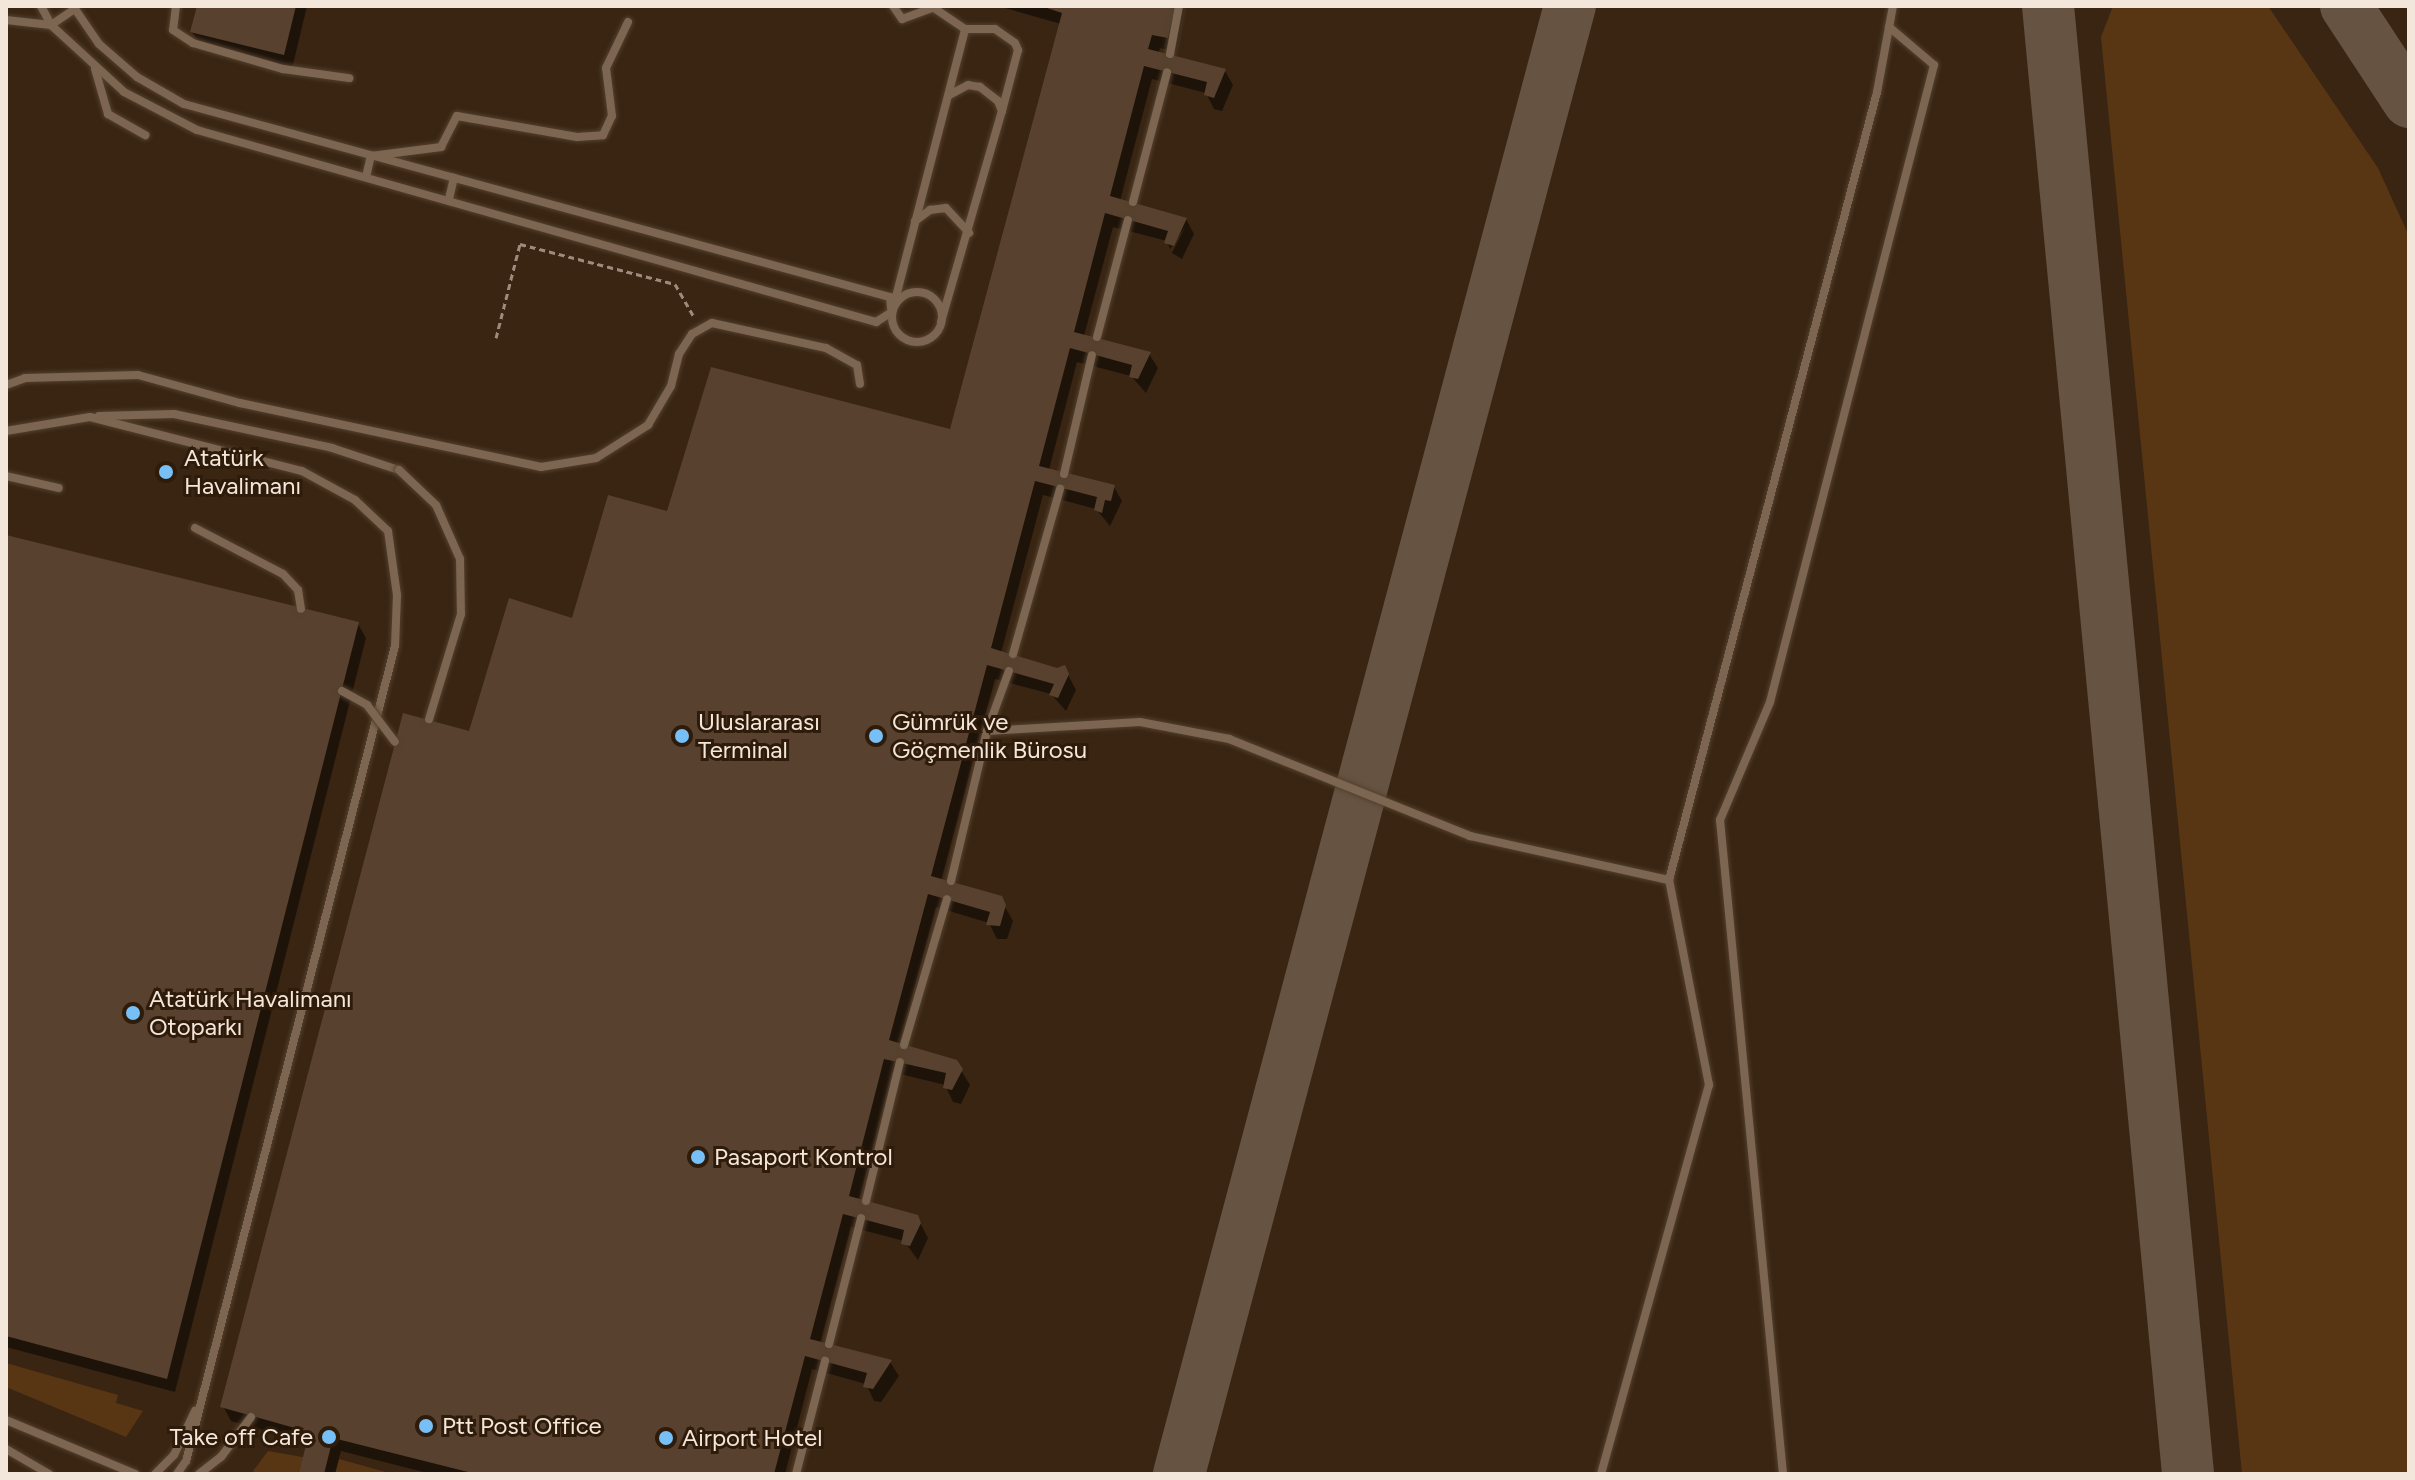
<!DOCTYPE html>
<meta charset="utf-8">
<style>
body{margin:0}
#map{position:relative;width:2415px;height:1480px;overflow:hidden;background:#392512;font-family:Figtree,sans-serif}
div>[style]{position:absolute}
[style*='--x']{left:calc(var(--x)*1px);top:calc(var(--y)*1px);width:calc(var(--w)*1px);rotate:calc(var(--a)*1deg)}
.green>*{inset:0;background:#593613}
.shadow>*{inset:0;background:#0007}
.taxiway>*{height:52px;margin:-26px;padding:0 26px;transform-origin:26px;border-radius:26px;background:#665342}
.building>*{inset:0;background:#58422f}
.path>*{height:3px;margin-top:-1.5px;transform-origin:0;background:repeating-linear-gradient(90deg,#9d8c7d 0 6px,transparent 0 10px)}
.roads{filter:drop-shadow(0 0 2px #53402e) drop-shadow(0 0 2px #53402e)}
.service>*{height:8px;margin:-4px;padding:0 4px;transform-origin:4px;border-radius:4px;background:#7c6652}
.service>.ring{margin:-4px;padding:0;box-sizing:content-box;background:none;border:8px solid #7c6652;border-radius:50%}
.bridges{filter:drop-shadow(0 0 2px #53402e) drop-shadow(0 0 2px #53402e)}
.service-bridge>*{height:8px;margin:-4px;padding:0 4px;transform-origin:4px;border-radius:4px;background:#7c6652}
.dots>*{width:22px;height:22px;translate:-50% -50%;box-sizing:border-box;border:4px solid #2f1b09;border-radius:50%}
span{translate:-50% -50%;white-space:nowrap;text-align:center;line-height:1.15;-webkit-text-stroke:6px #2f1b09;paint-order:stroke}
.poi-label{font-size:24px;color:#f3e6da}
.left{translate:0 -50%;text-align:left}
.right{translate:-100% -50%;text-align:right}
.frame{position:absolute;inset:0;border:8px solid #f3e6da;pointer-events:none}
</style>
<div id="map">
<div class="green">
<div style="clip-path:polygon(2113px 6px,2268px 6px,2378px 168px,2409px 236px,2409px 1474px,2242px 1474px,2101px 37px)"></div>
<div style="clip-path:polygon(6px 1363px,118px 1395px,116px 1403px,143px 1411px,126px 1437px,6px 1387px)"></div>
<div style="clip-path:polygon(268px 1451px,308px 1458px,304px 1474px,256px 1474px,253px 1471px)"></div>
<div style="clip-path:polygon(339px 1459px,393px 1474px,335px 1474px)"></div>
</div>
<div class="shadow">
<div style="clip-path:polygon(199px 6px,307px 6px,292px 69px,201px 46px,192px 32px)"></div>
<div style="clip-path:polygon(998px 6px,1185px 6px,1176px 52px,1160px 48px,1158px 54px,1225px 71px,1233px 85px,1222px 111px,1214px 109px,1206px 93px,1152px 79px,1120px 201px,1186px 219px,1194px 234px,1182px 259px,1172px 253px,1185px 227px,1170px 249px,1167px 241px,1113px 227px,1084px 336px,1149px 354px,1158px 368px,1146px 393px,1131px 376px,1077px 362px,1049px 470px,1114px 487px,1122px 501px,1110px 526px,1096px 509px,1043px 495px,1001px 653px,1057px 670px,1064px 667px,1076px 690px,1066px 711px,1051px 694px,995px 679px,941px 881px,1000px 898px,1013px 921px,1007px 939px,997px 939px,989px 923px,936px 907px,899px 1045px,956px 1062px,970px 1085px,961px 1104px,953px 1102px,945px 1085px,892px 1072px,859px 1201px,917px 1217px,928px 1238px,918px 1260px,904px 1241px,851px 1227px,820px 1344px,890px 1362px,899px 1376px,881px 1402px,874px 1401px,866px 1384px,812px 1369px,785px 1474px,431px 1474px,341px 1451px,335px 1474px,301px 1474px,308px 1443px,231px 1421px,223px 1406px,470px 733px,668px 513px,952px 431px,1061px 24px)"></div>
<div style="clip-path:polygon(6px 536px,358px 624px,366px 638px,175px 1392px,6px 1347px)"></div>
</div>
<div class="taxiway">
<div style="--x:2048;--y:6;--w:1475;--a:84.55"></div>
<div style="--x:2346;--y:6;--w:115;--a:56.7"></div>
<div style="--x:1179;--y:1474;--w:1519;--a:-75.09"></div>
</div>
<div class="building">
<div style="clip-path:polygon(197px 6px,296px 6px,284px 55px,190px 32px)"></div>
<div style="clip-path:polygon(1041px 6px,1175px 6px,1168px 38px,1152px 35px,1148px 49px,1226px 69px,1214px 98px,1204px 95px,1207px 82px,1144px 66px,1110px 196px,1187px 218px,1174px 246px,1164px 243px,1168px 231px,1105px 213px,1074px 332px,1151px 352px,1138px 379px,1129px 377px,1132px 365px,1070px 348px,1039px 466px,1115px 485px,1111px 501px,1105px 500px,1102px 513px,1094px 510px,1097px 497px,1035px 481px,991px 648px,1057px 668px,1065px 665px,1069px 674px,1058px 698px,1049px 695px,1054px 684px,987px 665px,931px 876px,1002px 896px,1006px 905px,1000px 926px,986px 925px,990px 912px,928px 894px,889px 1040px,957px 1060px,963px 1069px,952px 1090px,943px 1088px,946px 1073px,884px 1059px,849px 1196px,918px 1215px,921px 1223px,910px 1246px,901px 1244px,904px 1230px,843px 1214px,810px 1339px,892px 1360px,873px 1389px,863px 1387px,867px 1373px,805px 1356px,774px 1474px,476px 1474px,333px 1438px,324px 1474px,299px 1474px,309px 1432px,220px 1407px,403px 713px,469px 731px,509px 598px,572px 618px,608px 495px,667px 511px,711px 367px,950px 429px,1062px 13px)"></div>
<div style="clip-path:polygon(6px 535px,359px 622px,167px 1379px,6px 1336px)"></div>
</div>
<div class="path">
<div style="--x:496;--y:338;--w:97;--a:-75.7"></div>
<div style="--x:520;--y:244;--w:160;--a:14.5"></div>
<div style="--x:675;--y:284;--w:39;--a:60"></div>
</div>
<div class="roads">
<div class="service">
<div style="--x:41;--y:6;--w:21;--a:62"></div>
<div style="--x:51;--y:25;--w:99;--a:42.5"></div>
<div style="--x:124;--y:92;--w:82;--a:27.5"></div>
<div style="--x:197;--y:130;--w:706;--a:15.79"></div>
<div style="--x:876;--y:322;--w:19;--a:-32"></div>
<div style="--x:892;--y:312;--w:292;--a:-75.5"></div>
<div style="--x:73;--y:6;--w:46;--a:55.6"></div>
<div style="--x:99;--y:44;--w:50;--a:41"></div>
<div style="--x:137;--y:77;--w:54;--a:29.9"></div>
<div style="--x:184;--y:104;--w:732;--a:15.29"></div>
<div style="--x:890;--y:297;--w:11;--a:85"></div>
<div style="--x:176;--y:6;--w:24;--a:97"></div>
<div style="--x:173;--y:30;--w:24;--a:33"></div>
<div style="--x:193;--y:43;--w:94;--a:16.1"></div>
<div style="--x:283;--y:69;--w:67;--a:7.8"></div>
<div style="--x:893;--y:6;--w:16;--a:55"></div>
<div style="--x:902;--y:19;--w:32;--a:-20"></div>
<div style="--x:931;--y:6;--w:41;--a:34.1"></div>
<div style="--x:965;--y:29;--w:30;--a:0"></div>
<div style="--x:995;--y:29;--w:24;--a:35"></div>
<div style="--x:1015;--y:43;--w:8;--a:67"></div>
<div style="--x:1018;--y:50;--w:63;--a:104.7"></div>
<div style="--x:6;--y:20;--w:45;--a:6.3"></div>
<div style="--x:51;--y:25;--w:29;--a:-34"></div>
<div style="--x:1170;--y:54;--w:49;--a:-79.4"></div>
<div style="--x:95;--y:69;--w:47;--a:73.9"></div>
<div style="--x:108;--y:114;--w:43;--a:29.6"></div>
<div style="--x:366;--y:177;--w:22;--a:-77"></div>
<div style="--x:371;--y:156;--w:71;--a:-7.3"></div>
<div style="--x:441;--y:147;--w:35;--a:-63"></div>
<div style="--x:457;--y:116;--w:122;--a:9.9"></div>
<div style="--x:577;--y:137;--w:26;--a:-4"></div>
<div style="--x:603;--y:135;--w:21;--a:-65"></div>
<div style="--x:612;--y:116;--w:48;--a:-97.1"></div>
<div style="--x:606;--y:68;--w:51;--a:-64.4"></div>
<div style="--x:449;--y:199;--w:22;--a:-77"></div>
<div style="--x:1133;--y:202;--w:134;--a:-75.3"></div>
<div style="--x:915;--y:221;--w:19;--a:-36"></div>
<div style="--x:930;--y:210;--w:16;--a:-7"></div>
<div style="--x:946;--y:208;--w:34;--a:47"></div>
<div class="ring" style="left:892px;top:292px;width:42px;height:42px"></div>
<div style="--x:941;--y:322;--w:220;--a:-73.9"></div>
<div style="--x:1002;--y:111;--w:11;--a:-112"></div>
<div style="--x:998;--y:101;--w:23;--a:-142"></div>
<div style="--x:980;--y:87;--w:12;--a:-171"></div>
<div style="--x:968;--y:85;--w:21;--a:152"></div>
<div style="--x:1097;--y:337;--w:121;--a:-75.2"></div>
<div style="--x:6;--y:385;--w:20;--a:-20"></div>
<div style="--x:25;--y:378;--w:113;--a:-1.5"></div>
<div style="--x:138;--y:375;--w:106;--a:15.4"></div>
<div style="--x:240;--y:403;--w:308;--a:12"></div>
<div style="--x:541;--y:467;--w:56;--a:-9.3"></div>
<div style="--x:596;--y:458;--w:62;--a:-32.4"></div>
<div style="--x:648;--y:425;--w:45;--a:-59.5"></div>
<div style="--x:671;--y:386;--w:33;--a:-76"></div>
<div style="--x:679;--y:354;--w:24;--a:-57"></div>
<div style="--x:692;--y:334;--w:23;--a:-29"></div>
<div style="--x:712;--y:323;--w:117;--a:12.4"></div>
<div style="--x:826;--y:348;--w:35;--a:29"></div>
<div style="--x:857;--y:365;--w:19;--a:81"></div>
<div style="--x:99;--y:416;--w:75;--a:-1.5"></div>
<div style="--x:174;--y:414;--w:162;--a:12.1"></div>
<div style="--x:332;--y:448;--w:71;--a:18.2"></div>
<div style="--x:6;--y:431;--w:85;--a:-9.5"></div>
<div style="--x:90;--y:417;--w:219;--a:14.3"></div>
<div style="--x:302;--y:471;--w:60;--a:28.7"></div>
<div style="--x:355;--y:500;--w:45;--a:43.2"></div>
<div style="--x:388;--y:531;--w:65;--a:82"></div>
<div style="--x:397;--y:595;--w:51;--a:92.2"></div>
<div style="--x:395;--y:646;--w:841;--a:104.38"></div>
<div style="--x:186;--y:1461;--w:16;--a:125"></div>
<div style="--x:1064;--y:474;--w:122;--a:-76.8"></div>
<div style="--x:6;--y:476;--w:54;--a:12.8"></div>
<div style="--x:195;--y:528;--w:99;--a:27.6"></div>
<div style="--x:283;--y:574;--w:22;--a:47"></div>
<div style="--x:298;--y:590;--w:19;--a:81"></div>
<div style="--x:1013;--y:654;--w:172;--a:-74.1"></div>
<div style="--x:987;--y:731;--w:153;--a:-3.4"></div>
<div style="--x:1140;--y:722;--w:91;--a:10.8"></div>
<div style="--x:1229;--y:739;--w:260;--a:21.9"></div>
<div style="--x:1470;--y:836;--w:204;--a:12.5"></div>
<div style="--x:951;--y:881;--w:154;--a:-76.5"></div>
<div style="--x:987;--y:731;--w:64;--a:-69.9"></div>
<div style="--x:904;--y:1045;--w:152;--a:-73.6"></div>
<div style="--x:866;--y:1201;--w:143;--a:-76.3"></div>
<div style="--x:829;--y:1344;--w:130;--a:-75.7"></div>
<div style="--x:6;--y:1420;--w:140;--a:22.7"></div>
<div style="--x:6;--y:1449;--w:50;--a:30.2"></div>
<div style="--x:155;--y:1474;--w:27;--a:-45"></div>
<div style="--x:174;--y:1455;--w:49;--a:-64.5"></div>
<div style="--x:199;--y:1474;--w:28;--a:-38"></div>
<div style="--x:221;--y:1457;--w:50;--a:-53.1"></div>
<div style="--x:796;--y:1474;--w:117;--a:-75.6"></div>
<div style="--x:1601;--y:1474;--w:404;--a:-74.5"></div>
<div style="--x:1709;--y:1085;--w:209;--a:-101"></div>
<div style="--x:1669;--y:880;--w:815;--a:-75.21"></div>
<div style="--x:1877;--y:92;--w:87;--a:-79.5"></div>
<div style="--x:1783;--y:1474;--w:657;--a:-95.5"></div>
<div style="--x:1720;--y:820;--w:128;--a:-67"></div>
<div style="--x:1770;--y:702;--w:658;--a:-75.56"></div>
<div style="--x:1934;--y:65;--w:59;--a:-139.8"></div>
</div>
</div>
<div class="bridges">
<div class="service-bridge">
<div style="--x:399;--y:470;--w:51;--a:43.4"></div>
<div style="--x:436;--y:505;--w:59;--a:66"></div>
<div style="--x:460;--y:559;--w:55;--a:89"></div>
<div style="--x:461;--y:614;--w:110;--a:106.9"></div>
<div style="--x:342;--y:691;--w:29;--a:29"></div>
<div style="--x:367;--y:705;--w:46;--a:52.9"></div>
</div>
</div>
<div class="dots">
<div style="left:166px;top:472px;background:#76c0f7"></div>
<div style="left:682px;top:736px;background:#76c0f7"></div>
<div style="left:876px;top:736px;background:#76c0f7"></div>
<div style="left:133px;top:1013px;background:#76c0f7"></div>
<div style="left:698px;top:1157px;background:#76c0f7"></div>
<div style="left:426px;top:1426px;background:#76c0f7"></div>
<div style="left:329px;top:1437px;background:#76c0f7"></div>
<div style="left:666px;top:1438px;background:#76c0f7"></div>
</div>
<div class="poi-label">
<span class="left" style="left:184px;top:472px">Atatürk<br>Havalimanı</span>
<span class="left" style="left:698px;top:736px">Uluslararası<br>Terminal</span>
<span class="left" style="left:892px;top:736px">Gümrük ve<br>Göçmenlik Bürosu</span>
<span class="left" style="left:149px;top:1013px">Atatürk Havalimanı<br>Otoparkı</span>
<span class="left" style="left:714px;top:1157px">Pasaport Kontrol</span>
<span class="left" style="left:442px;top:1426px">Ptt Post Office</span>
<span class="right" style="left:313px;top:1437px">Take off Cafe</span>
<span class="left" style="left:682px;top:1438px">Airport Hotel</span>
</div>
<div class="frame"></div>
</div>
